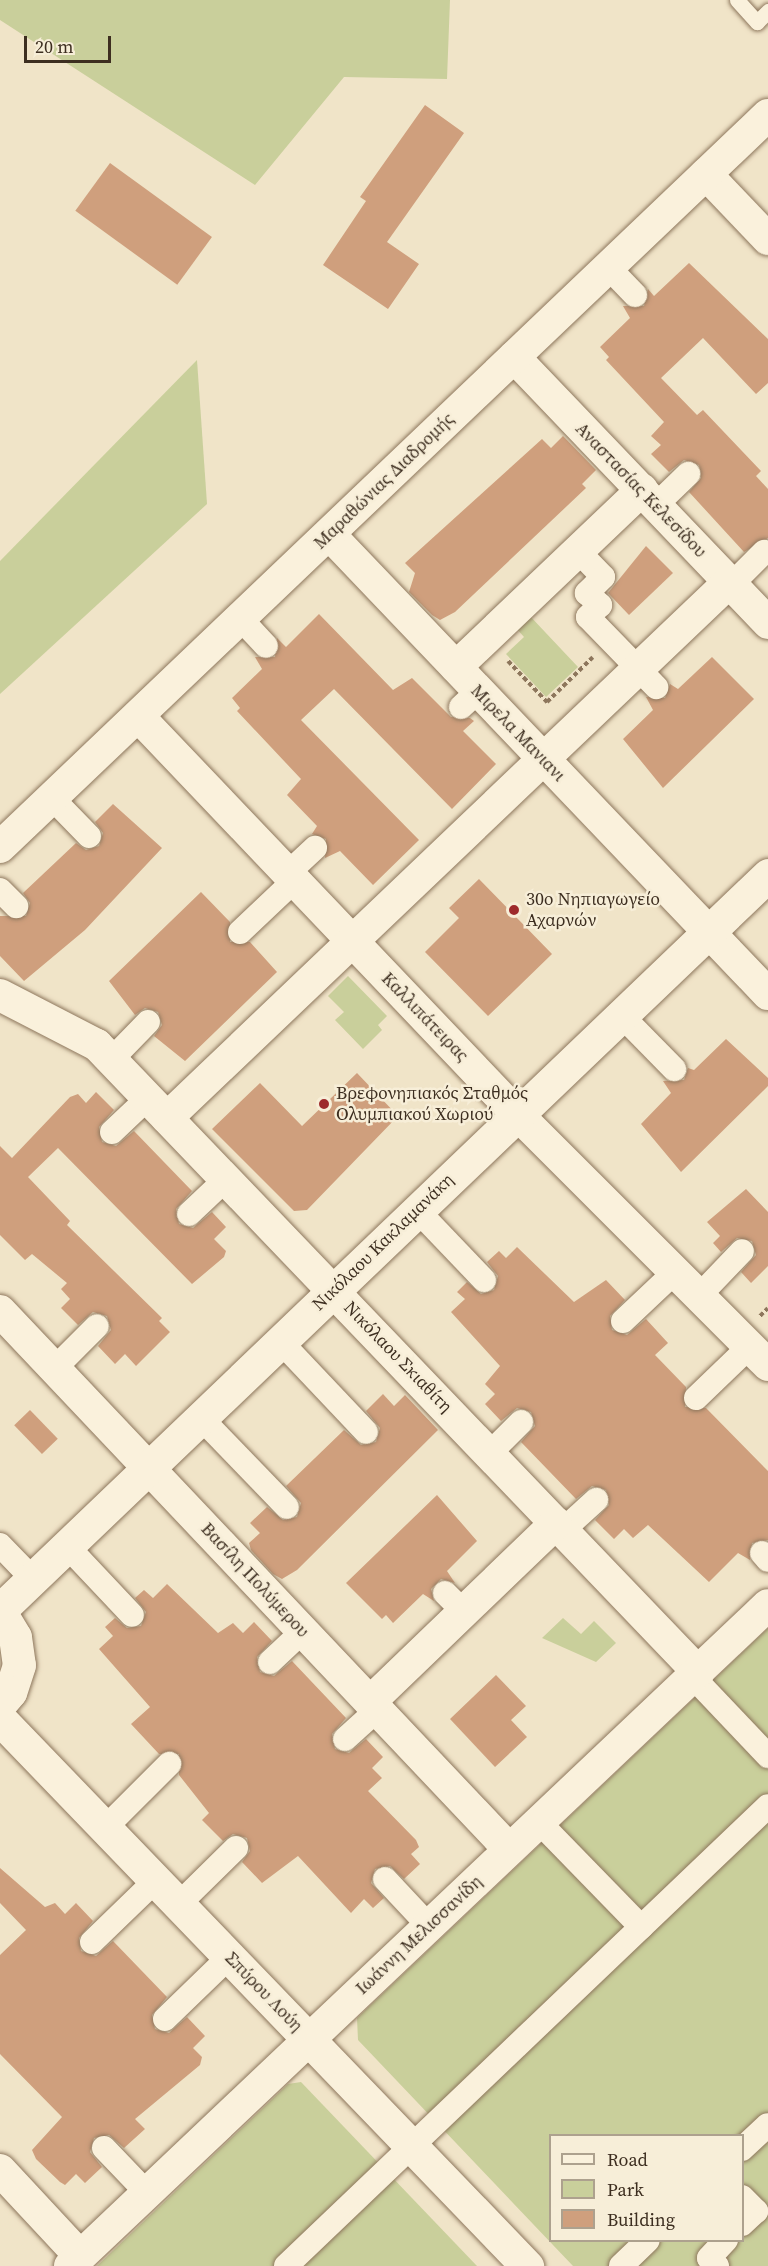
<!DOCTYPE html>
<meta charset="utf-8">
<style>
body{margin:0}
#map{position:relative;width:768px;height:2266px;overflow:hidden;background:#f0e4c8;font-family:"Source Serif 4",serif}
div>[style]{position:absolute}
[style*='--x']{left:calc(var(--x)*1px);top:calc(var(--y)*1px);width:calc(var(--w)*1px);rotate:calc(var(--a)*1deg)}
.green>*{inset:0;background:#c9cf9b}
.building>*{inset:0;background:#cf9f7d;transform-origin:0 0}
.path>*{height:4px;margin-top:-2px;transform-origin:0;background:repeating-linear-gradient(90deg,#8d765c 0 4.5px,transparent 0 7.5px)}
.roads{filter:drop-shadow(0 0 2px #8d765c) drop-shadow(0 0 2px #8d765c)}
.service>*{height:15px;margin:-7.5px;padding:0 7.5px;transform-origin:7.5px;border-radius:7.5px;background:#faf1dc}
.pedestrian>*{height:24px;margin:-12px;padding:0 12px;transform-origin:12px;border-radius:12px;background:#faf1dc}
.minor>*{height:32px;margin:-16px;padding:0 16px;transform-origin:16px;border-radius:16px;background:#faf1dc}
.tertiary>*{height:33px;margin:-16.5px;padding:0 16.5px;transform-origin:16.5px;border-radius:16.5px;background:#faf1dc}
.dots>*{width:16px;height:16px;translate:-50% -50%;box-sizing:border-box;border:3px solid #f7eed8;border-radius:50%}
span{translate:-50% -50%;white-space:nowrap;text-align:center;line-height:1.15;-webkit-text-stroke:5px #f7eed8;paint-order:stroke}
.street-label{font-size:18px;color:#3d2e20}
.poi-label{font-size:18px;color:#3d2e20}
.left{translate:0 -50%;text-align:left}
.legend{position:absolute;left:549px;top:2134px;width:195px;height:108px;box-sizing:border-box;background:#f7eed8;border:2px solid #ada18e;margin:0;padding:8px 10px;list-style:none;font-size:18px;color:#3d2e20}
.legend li{display:flex;align-items:center;gap:12px;height:30px}
.legend b{width:30px;border:2px solid #ada18e}
.scale{position:absolute;left:24px;top:36px;width:87px;height:27px;box-sizing:border-box;border:3px solid #3d2e20;border-top:0;padding-left:8px;font-size:18px;line-height:21px;white-space:nowrap;color:#3d2e20;-webkit-text-stroke:4px #f7eed8;paint-order:stroke}
</style>
<div id="map">
<div class="green">
<div style="clip-path:polygon(0 0,450px 0,447px 79px,344px 77px,255px 185px,0 20px)"></div>
<div style="clip-path:polygon(197px 360px,207px 504px,0 694px,0 561px)"></div>
<div style="clip-path:polygon(529px 615px,578px 667px,546px 697px,506px 654px,524px 637px,516px 628px)"></div>
<div style="clip-path:polygon(348px 976px,387px 1016px,378px 1025px,382px 1030px,363px 1049px,335px 1020px,344px 1012px,328px 996px)"></div>
<div style="clip-path:polygon(563px 1618px,581px 1634px,594px 1621px,616px 1643px,596px 1662px,542px 1638px)"></div>
<div style="clip-path:polygon(evenodd,768px 1628px,768px 2266px,573px 2266px,358px 2040px,357px 2018px,768px 1628px,550px 2136px,742px 2136px,742px 2240px,550px 2240px,550px 2136px)"></div>
<div style="clip-path:polygon(301px 2082px,477px 2266px,97px 2266px,288px 2084px)"></div>
</div>
<div class="building">
<div style="clip-path:polygon(425px 105px,464px 133px,387px 242px,419px 264px,388px 309px,323px 265px,366px 201px,360px 197px)"></div>
<div style="left:110px;top:163px;width:126px;height:59px;rotate:36deg"></div>
<div style="clip-path:polygon(689px 263px,768px 339px,768px 383px,756px 394px,703px 338px,661px 378px,697px 415px,703px 410px,761px 471px,756px 476px,768px 489px,768px 538px,744px 552px,689px 492px,701px 478px,699px 465px,684px 460px,669px 472px,651px 454px,661px 445px,651px 436px,664px 422px,606px 360px,609px 357px,600px 347px,630px 318px,623px 306px,644px 306px,648px 289px,654px 296px)"></div>
<div style="clip-path:polygon(563px 436px,596px 470px,582px 484px,586px 488px,455px 612px,440px 620px,432px 615px,409px 592px,415px 573px,405px 563px,542px 439px,551px 448px)"></div>
<div style="clip-path:polygon(646px 546px,673px 573px,629px 615px,608px 593px)"></div>
<div style="clip-path:polygon(319px 614px,393px 690px,412px 678px,451px 717px,470px 718px,474px 721px,463px 731px,496px 764px,452px 809px,334px 689px,301px 720px,419px 840px,373px 885px,340px 851px,325px 858px,326px 839px,312px 834px,317px 826px,287px 795px,301px 779px,237px 711px,240px 708px,232px 698px,262px 669px,255px 657px,275px 657px,277px 638px,286px 647px)"></div>
<div style="clip-path:polygon(712px 657px,754px 699px,663px 788px,623px 739px,653px 710px,646px 697px,665px 698px,670px 684px,678px 689px)"></div>
<div style="clip-path:polygon(113px 804px,162px 848px,85px 930px,24px 981px,0 956px,0 916px,26px 916px,30px 903px,23px 893px,76px 843px,86px 850px,99px 846px,103px 833px,95px 822px)"></div>
<div style="clip-path:polygon(479px 879px,552px 954px,488px 1016px,425px 952px,459px 918px,449px 908px)"></div>
<div style="clip-path:polygon(201px 892px,230px 922px,230px 942px,250px 942px,277px 972px,185px 1061px,154px 1036px,162px 1025px,158px 1012px,145px 1008px,135px 1015px,109px 981px)"></div>
<div style="clip-path:polygon(726px 1039px,768px 1078px,768px 1086px,681px 1172px,641px 1124px,671px 1093px,663px 1081px,684px 1080px,688px 1068px,694px 1070px)"></div>
<div style="clip-path:polygon(357px 1073px,398px 1116px,307px 1210px,294px 1211px,212px 1129px,260px 1083px,302px 1126px)"></div>
<div style="clip-path:polygon(96px 1092px,114px 1110px,99px 1127px,102px 1142px,116px 1146px,134px 1131px,192px 1191px,176px 1209px,179px 1224px,193px 1228px,212px 1212px,226px 1227px,214px 1239px,226px 1251px,224px 1257px,192px 1284px,58px 1148px,28px 1177px,70px 1221px,67px 1225px,162px 1318px,159px 1321px,170px 1332px,136px 1366px,125px 1354px,115px 1364px,98px 1346px,111px 1330px,107px 1316px,93px 1312px,78px 1325px,61px 1308px,70px 1299px,61px 1289px,67px 1283px,32px 1254px,25px 1260px,0 1235px,0 1146px,12px 1158px,70px 1097px,78px 1094px,86px 1103px)"></div>
<div style="clip-path:polygon(746px 1189px,768px 1212px,768px 1266px,751px 1283px,741px 1272px,756px 1255px,752px 1241px,737px 1238px,721px 1252px,713px 1243px,720px 1236px,707px 1222px)"></div>
<div style="clip-path:polygon(517px 1247px,574px 1302px,606px 1280px,625px 1300px,610px 1316px,612px 1330px,627px 1335px,646px 1319px,668px 1343px,655px 1355px,686px 1387px,685px 1407px,706px 1408px,768px 1471px,768px 1540px,752px 1543px,750px 1560px,738px 1553px,709px 1582px,648px 1525px,633px 1538px,624px 1529px,614px 1539px,595px 1520px,609px 1505px,606px 1490px,592px 1486px,576px 1499px,521px 1442px,535px 1426px,531px 1412px,517px 1408px,501px 1421px,485px 1404px,495px 1394px,485px 1384px,500px 1366px,451px 1312px,465px 1299px,457px 1292px,467px 1282px,481px 1294px,494px 1290px,498px 1276px,487px 1262px,499px 1251px,506px 1258px)"></div>
<div style="clip-path:polygon(383px 1394px,394px 1406px,405px 1395px,438px 1430px,297px 1570px,282px 1579px,273px 1574px,251px 1550px,249px 1543px,260px 1533px,250px 1523px,267px 1507px,283px 1520px,297px 1517px,301px 1503px,286px 1486px,344px 1430px,361px 1445px,376px 1442px,380px 1428px,366px 1411px)"></div>
<div style="left:30px;top:1410px;width:40px;height:22px;rotate:46deg"></div>
<div style="clip-path:polygon(437px 1495px,477px 1541px,447px 1571px,455px 1583px,441px 1579px,431px 1589px,434px 1601px,423px 1594px,393px 1623px,386px 1615px,382px 1619px,346px 1583px)"></div>
<div style="clip-path:polygon(167px 1584px,218px 1633px,233px 1623px,243px 1633px,254px 1622px,272px 1641px,257px 1657px,260px 1672px,274px 1676px,292px 1661px,346px 1718px,332px 1734px,335px 1749px,349px 1753px,366px 1739px,383px 1757px,372px 1768px,382px 1778px,368px 1791px,416px 1840px,419px 1847px,411px 1854px,420px 1864px,404px 1879px,390px 1866px,375px 1869px,371px 1883px,384px 1898px,373px 1908px,364px 1899px,351px 1913px,298px 1856px,262px 1883px,242px 1862px,250px 1851px,247px 1838px,233px 1834px,223px 1841px,202px 1820px,209px 1813px,179px 1775px,179px 1754px,159px 1754px,131px 1724px,150px 1707px,99px 1649px,113px 1636px,105px 1627px,115px 1618px,127px 1628px,141px 1626px,146px 1612px,135px 1598px,144px 1590px,153px 1598px)"></div>
<div style="clip-path:polygon(496px 1675px,526px 1706px,511px 1720px,527px 1737px,495px 1767px,450px 1719px)"></div>
<div style="clip-path:polygon(0 1868px,45px 1907px,55px 1903px,65px 1914px,76px 1903px,93px 1921px,79px 1938px,81px 1951px,96px 1956px,113px 1941px,167px 1997px,152px 2015px,155px 2029px,169px 2033px,187px 2017px,205px 2036px,193px 2048px,202px 2057px,200px 2065px,135px 2119px,145px 2129px,124px 2148px,109px 2135px,94px 2138px,90px 2152px,102px 2167px,85px 2183px,76px 2174px,65px 2185px,60px 2182px,36px 2159px,32px 2150px,62px 2117px,0 2054px,0 1955px,26px 1930px,0 1903px)"></div>
</div>
<div class="path">
<div style="--x:508;--y:661;--w:57;--a:46.4"></div>
<div style="--x:547;--y:702;--w:64;--a:-44.4"></div>
<div style="--x:760;--y:1316;--w:11;--a:-45"></div>
</div>
<div class="roads">
<div class="service">
<div style="--x:737;--y:0;--w:30;--a:48"></div>
<div style="--x:757;--y:22;--w:16;--a:-45"></div>
</div>
<div class="pedestrian">
<div style="--x:608;--y:267;--w:39;--a:46"></div>
<div style="--x:656;--y:505;--w:45;--a:-44.1"></div>
<div style="--x:578;--y:551;--w:36;--a:46"></div>
<div style="--x:603;--y:577;--w:23;--a:135"></div>
<div style="--x:587;--y:593;--w:18;--a:43"></div>
<div style="--x:600;--y:605;--w:17;--a:135"></div>
<div style="--x:588;--y:617;--w:98;--a:45.8"></div>
<div style="--x:731;--y:585;--w:47;--a:-45"></div>
<div style="--x:240;--y:618;--w:38;--a:47"></div>
<div style="--x:461;--y:707;--w:23;--a:-43"></div>
<div style="--x:52;--y:798;--w:53;--a:45.8"></div>
<div style="--x:288;--y:873;--w:37;--a:-43"></div>
<div style="--x:0;--y:890;--w:23;--a:45"></div>
<div style="--x:240;--y:932;--w:76;--a:-43.4"></div>
<div style="--x:621;--y:1015;--w:76;--a:45.5"></div>
<div style="--x:111;--y:1060;--w:53;--a:-45.8"></div>
<div style="--x:112;--y:1132;--w:50;--a:-43.4"></div>
<div style="--x:417;--y:1210;--w:97;--a:46.3"></div>
<div style="--x:189;--y:1214;--w:51;--a:-43.4"></div>
<div style="--x:699;--y:1296;--w:62;--a:-46.3"></div>
<div style="--x:623;--y:1321;--w:71;--a:-43.3"></div>
<div style="--x:280;--y:1341;--w:125;--a:46.6"></div>
<div style="--x:55;--y:1368;--w:59;--a:-45"></div>
<div style="--x:696;--y:1398;--w:75;--a:-43.9"></div>
<div style="--x:200;--y:1417;--w:125;--a:46"></div>
<div style="--x:490;--y:1453;--w:44;--a:-45"></div>
<div style="--x:563;--y:1530;--w:45;--a:-42.3"></div>
<div style="--x:0;--y:1545;--w:46;--a:45.9"></div>
<div style="--x:66;--y:1545;--w:96;--a:46.7"></div>
<div style="--x:762;--y:1553;--w:9;--a:49"></div>
<div style="--x:445;--y:1593;--w:27;--a:45"></div>
<div style="--x:270;--y:1662;--w:45;--a:-43.2"></div>
<div style="--x:693;--y:1677;--w:109;--a:46.5"></div>
<div style="--x:345;--y:1739;--w:43;--a:-42.2"></div>
<div style="--x:538;--y:1821;--w:148;--a:45.8"></div>
<div style="--x:105;--y:1828;--w:91;--a:-45"></div>
<div style="--x:385;--y:1879;--w:64;--a:46.9"></div>
<div style="--x:179;--y:1904;--w:80;--a:-44.5"></div>
<div style="--x:92;--y:1942;--w:89;--a:-44.1"></div>
<div style="--x:165;--y:2019;--w:89;--a:-44.1"></div>
<div style="--x:104;--y:2148;--w:62;--a:46.3"></div>
<div style="--x:742;--y:2149;--w:35;--a:-43"></div>
<div style="--x:742;--y:2197;--w:20;--a:45"></div>
<div style="--x:756;--y:2211;--w:19;--a:137"></div>
<div style="--x:286;--y:2266;--w:666;--a:-43.66"></div>
<div style="--x:621;--y:2266;--w:37;--a:-44"></div>
<div style="--x:717;--y:2266;--w:11;--a:-135"></div>
<div style="--x:709;--y:2258;--w:25;--a:-47"></div>
</div>
<div class="minor">
<div style="--x:706;--y:174;--w:90;--a:46.4"></div>
<div style="--x:514;--y:357;--w:368;--a:46.3"></div>
<div style="--x:329;--y:534;--w:636;--a:46.34"></div>
<div style="--x:456;--y:667;--w:257;--a:-43.6"></div>
<div style="--x:138;--y:716;--w:550;--a:46.4"></div>
<div style="--x:517;--y:1114;--w:355;--a:45"></div>
<div style="--x:0;--y:847;--w:1061;--a:-43.63"></div>
<div style="--x:0;--y:995;--w:109;--a:27.3"></div>
<div style="--x:97;--y:1045;--w:869;--a:46.21"></div>
<div style="--x:167;--y:1118;--w:777;--a:-43.64"></div>
<div style="--x:0;--y:1311;--w:741;--a:46.59"></div>
<div style="--x:370;--y:1702;--w:258;--a:-43.9"></div>
<div style="--x:0;--y:2170;--w:117;--a:47.1"></div>
<div style="--x:70;--y:2266;--w:961;--a:-43.44"></div>
</div>
<div class="tertiary">
<div style="--x:0;--y:1610;--w:1063;--a:-43.74"></div>
<div style="--x:0;--y:1612;--w:29;--a:59"></div>
<div style="--x:15;--y:1637;--w:28;--a:82"></div>
<div style="--x:19;--y:1665;--w:28;--a:108"></div>
<div style="--x:10;--y:1692;--w:16;--a:130"></div>
<div style="--x:0;--y:1719;--w:760;--a:46.07"></div>
</div>
</div>
<div class="dots">
<div style="left:514px;top:910px;background:#9e2a2b"></div>
<div style="left:324px;top:1104px;background:#9e2a2b"></div>
</div>
<div class="street-label">
<span style="left:384px;top:481px;rotate:-44deg">Μαραθώνιας Διαδρομής</span>
<span style="left:641px;top:490px;rotate:46deg">Αναστασίας Κελεσίδου</span>
<span style="left:518px;top:733px;rotate:46deg">Μιρελα Μανιανι</span>
<span style="left:425px;top:1017px;rotate:46deg">Καλλιπάτειρας</span>
<span style="left:383px;top:1242px;rotate:-44deg">Νικόλαου Κακλαμανάκη</span>
<span style="left:398px;top:1357px;rotate:46deg">Νικόλαου Σκιαθίτη</span>
<span style="left:255px;top:1580px;rotate:47deg">Βασίλη Πολύμερου</span>
<span style="left:419px;top:1935px;rotate:-43deg">Ιωάννη Μελισσανίδη</span>
<span style="left:264px;top:1992px;rotate:46deg">Σπύρου Λούη</span>
</div>
<div class="poi-label">
<span class="left" style="left:526px;top:910px">30ο Νηπιαγωγείο<br>Αχαρνών</span>
<span class="left" style="left:336px;top:1104px">Βρεφονηπιακός Σταθμός<br>Ολυμπιακού Χωριού</span>
</div>
<ul class="legend">
<li><b style="height:8px;background:#faf1dc"></b>Road</li>
<li><b style="height:16px;background:#c9cf9b"></b>Park</li>
<li><b style="height:16px;background:#cf9f7d"></b>Building</li>
</ul>
<div class="scale">20 m</div>
</div>
